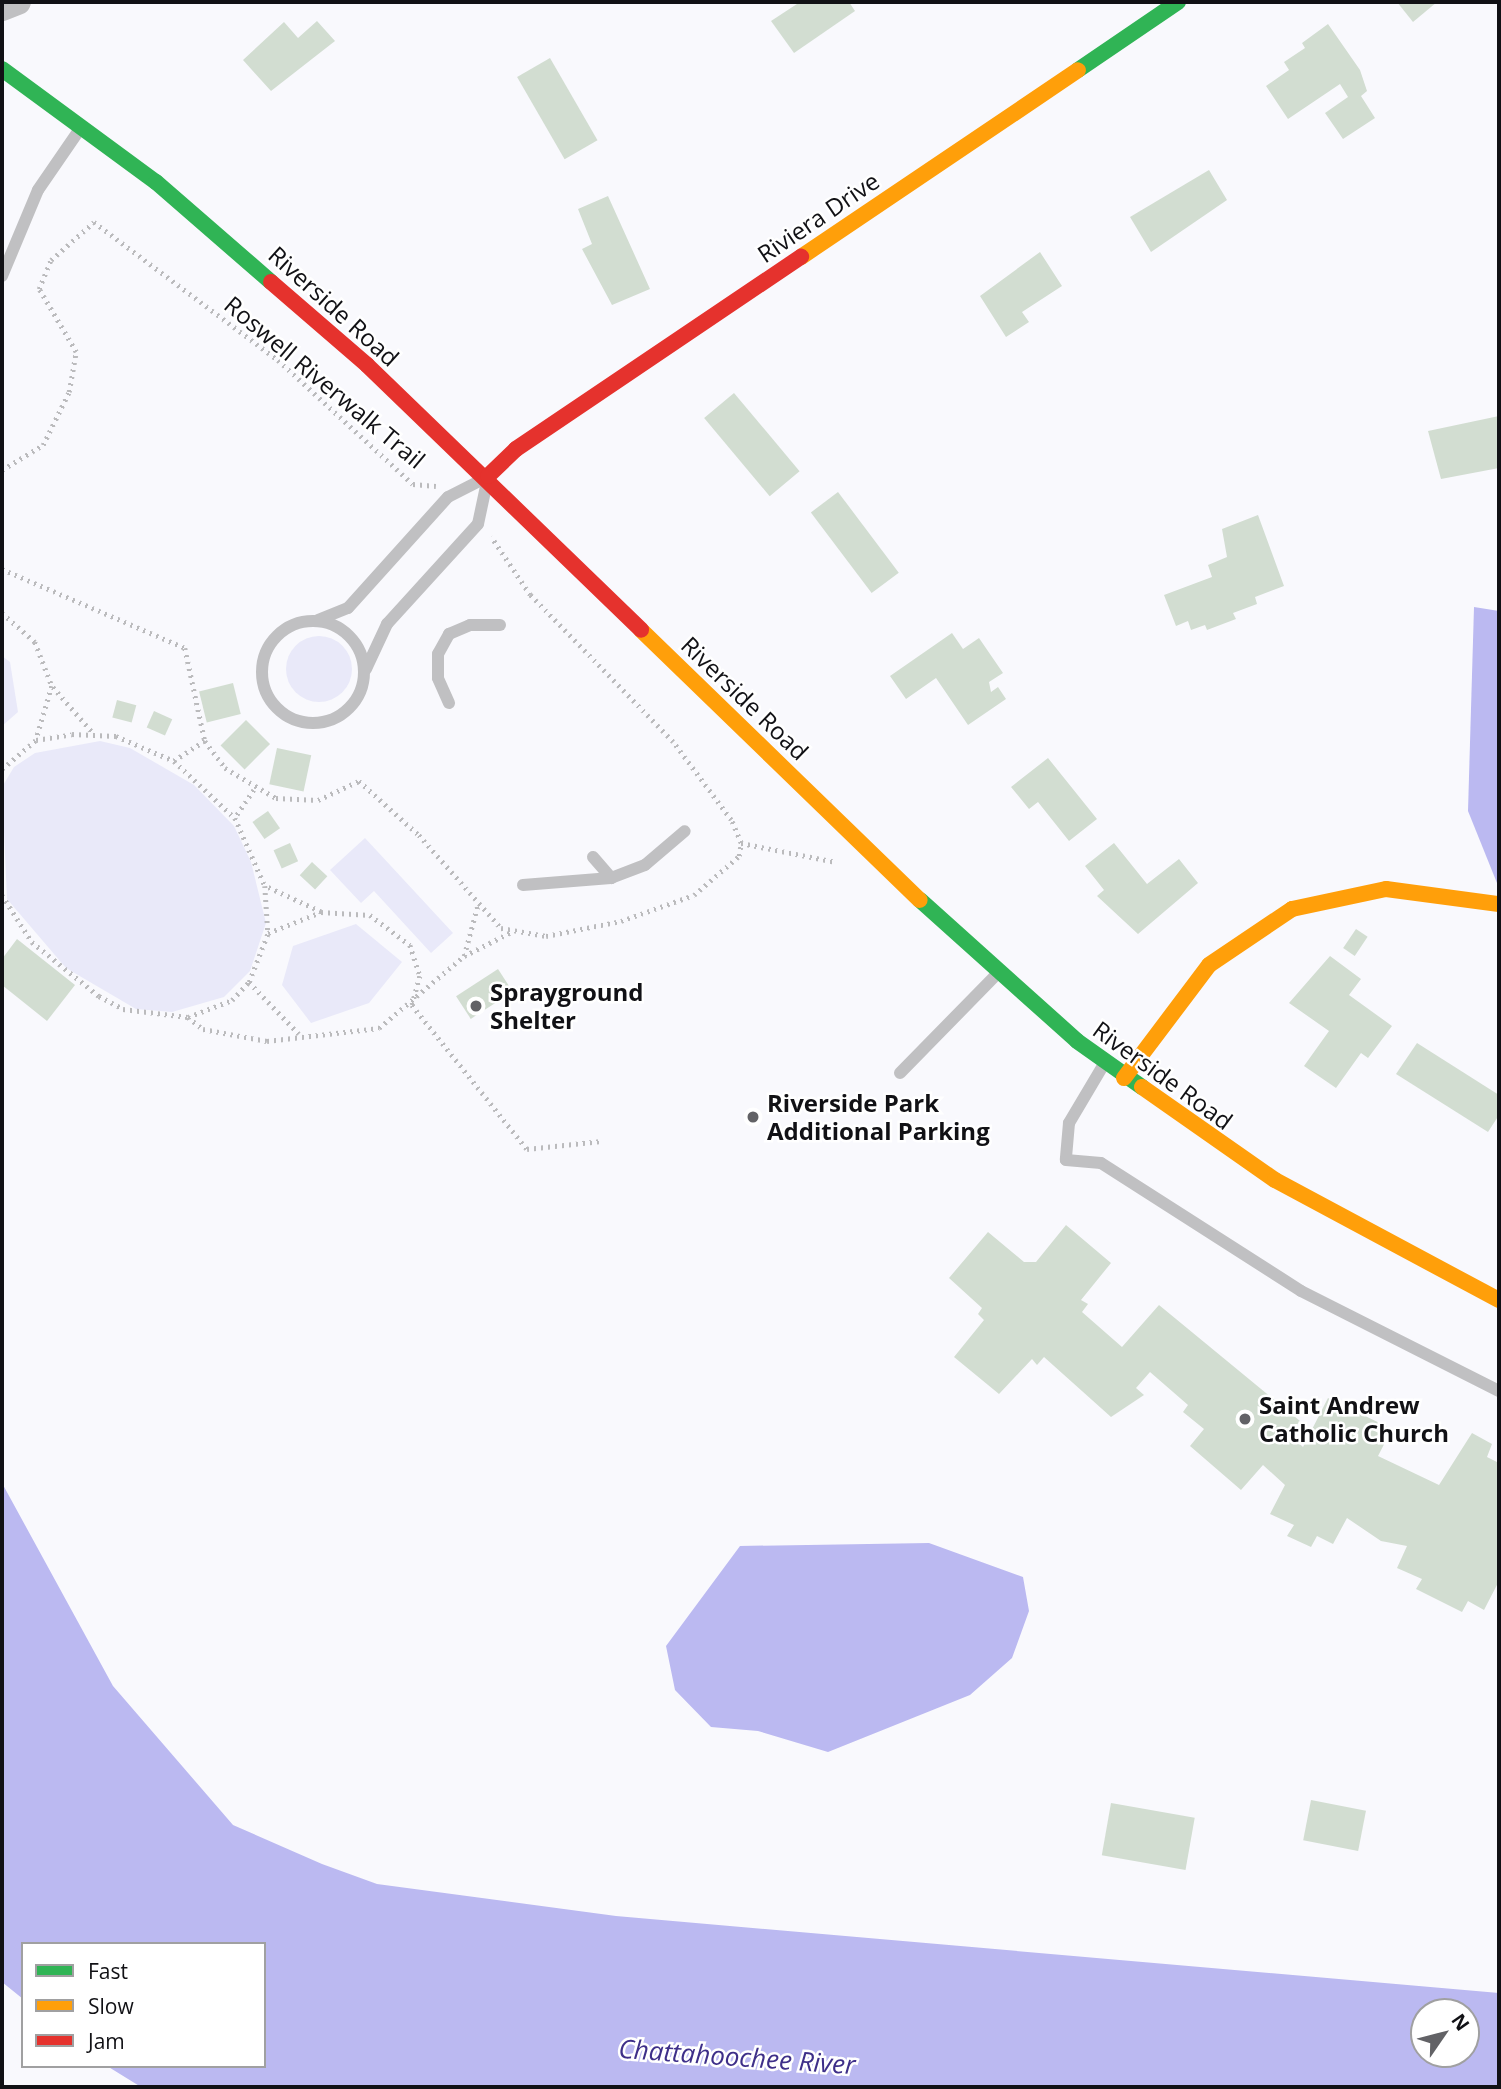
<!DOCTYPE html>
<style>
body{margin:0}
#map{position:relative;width:1501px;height:2089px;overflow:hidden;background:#f9f9fd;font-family:"Open Sans",sans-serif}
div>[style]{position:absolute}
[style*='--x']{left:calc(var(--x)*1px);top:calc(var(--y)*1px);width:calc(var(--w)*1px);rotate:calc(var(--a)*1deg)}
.green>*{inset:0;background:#e9e9f9}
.round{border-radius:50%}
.water>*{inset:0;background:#bbb9f1}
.building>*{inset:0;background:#d2ddd1;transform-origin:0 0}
.path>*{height:4.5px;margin-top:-2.25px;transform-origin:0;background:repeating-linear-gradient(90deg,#bbbbbd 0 2px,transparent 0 7px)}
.lane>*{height:12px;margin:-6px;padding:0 6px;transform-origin:6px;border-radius:6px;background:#c0c0c2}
.lane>.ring{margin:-6px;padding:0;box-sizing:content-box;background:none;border:12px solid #c0c0c2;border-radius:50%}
.street>*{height:26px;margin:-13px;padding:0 13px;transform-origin:13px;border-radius:13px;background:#c0c0c2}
.fast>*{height:16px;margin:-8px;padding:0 8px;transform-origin:8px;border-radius:8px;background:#30b455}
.slow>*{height:16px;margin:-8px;padding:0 8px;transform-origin:8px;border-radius:8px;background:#ff9f0a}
.jam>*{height:16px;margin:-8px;padding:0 8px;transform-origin:8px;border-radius:8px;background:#e5322d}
.dots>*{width:19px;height:19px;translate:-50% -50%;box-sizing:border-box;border:4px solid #fff;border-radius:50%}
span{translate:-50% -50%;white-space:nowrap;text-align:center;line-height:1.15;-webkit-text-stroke:5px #fff;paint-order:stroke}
.street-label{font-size:24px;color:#111115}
.poi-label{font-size:24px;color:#111115;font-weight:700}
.left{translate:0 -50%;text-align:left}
.water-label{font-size:26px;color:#3e2f89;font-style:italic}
.frame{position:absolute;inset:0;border:4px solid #111115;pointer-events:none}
.legend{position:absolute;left:21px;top:1942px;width:245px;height:126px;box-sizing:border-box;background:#fff;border:2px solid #a0a0a1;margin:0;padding:9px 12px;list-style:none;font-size:21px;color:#111115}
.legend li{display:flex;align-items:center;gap:14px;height:35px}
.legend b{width:35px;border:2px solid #a0a0a1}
.north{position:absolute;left:1410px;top:1998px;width:70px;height:70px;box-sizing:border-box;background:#fff;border:2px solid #a0a0a1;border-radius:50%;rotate:55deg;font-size:19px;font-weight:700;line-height:28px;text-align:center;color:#111115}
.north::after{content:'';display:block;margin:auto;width:24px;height:32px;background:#626266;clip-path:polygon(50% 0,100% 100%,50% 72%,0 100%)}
</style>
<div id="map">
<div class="green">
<div class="round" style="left:286px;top:636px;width:66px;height:66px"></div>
<div style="clip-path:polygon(2px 656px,10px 662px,18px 712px,2px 726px)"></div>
<div style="clip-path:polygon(100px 741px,130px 748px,194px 785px,234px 826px,251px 862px,266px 923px,250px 971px,224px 997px,172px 1012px,136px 1009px,66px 968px,7px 899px,2px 787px,14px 767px,35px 753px)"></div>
<div style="clip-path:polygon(365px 838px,453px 933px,431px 953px,374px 891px,361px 903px,330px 870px)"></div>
<div style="clip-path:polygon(356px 924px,402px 962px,369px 1003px,311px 1023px,282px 985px,293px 946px)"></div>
</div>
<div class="water">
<div style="clip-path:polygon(1474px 607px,1499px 611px,1499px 888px,1468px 811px)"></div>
<div style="clip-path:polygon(evenodd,2px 1483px,113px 1686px,233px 1825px,322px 1864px,377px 1884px,616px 1916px,1499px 1993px,1499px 2087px,141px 2087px,107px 2066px,264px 2066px,264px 1944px,23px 1944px,23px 1999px,2px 1982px,2px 1483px,1424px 2012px,1466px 2012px,1466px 2054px,1424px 2054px,1424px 2012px)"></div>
<div style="clip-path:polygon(929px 1543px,1023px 1577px,1029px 1611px,1012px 1658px,970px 1695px,828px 1752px,758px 1731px,711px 1727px,675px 1690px,666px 1646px,740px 1546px)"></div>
</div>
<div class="building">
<div style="clip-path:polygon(800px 2px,849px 2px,855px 11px,794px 53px,771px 21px)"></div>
<div style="clip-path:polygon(1397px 2px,1437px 2px,1413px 22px)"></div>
<div style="clip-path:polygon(317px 21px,335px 41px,271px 91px,243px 60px,284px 22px,298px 38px)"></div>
<div style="clip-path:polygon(1328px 24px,1360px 70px,1367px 91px,1361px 96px,1375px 118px,1343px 139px,1325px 113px,1348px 97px,1340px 84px,1288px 119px,1266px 86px,1289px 70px,1284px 62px,1305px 48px,1302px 43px)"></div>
<div style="left:550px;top:58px;width:95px;height:38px;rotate:60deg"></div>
<div style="clip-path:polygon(1209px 170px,1227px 200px,1151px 252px,1130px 217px)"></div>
<div style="clip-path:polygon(608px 196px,650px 289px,612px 305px,582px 249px,592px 244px,578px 209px)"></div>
<div style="clip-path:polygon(1040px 252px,1062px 286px,1022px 312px,1029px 322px,1006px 337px,980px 296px)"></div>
<div style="left:734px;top:393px;width:102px;height:39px;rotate:50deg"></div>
<div style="clip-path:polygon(1499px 416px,1499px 468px,1441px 479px,1428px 431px)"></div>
<div style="left:838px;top:492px;width:101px;height:34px;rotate:53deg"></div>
<div style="clip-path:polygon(1258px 515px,1284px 586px,1255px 597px,1257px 604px,1233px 613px,1236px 619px,1207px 630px,1205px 625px,1191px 630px,1188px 621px,1176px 626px,1164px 595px,1212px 577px,1208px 565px,1227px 557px,1222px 529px)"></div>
<div style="clip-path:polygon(952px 633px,963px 649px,979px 638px,1003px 673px,989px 682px,991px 692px,998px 687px,1006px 699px,968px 725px,936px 678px,906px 699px,890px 676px)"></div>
<div style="left:233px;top:683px;width:32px;height:35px;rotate:76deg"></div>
<div style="left:117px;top:700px;width:20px;height:18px;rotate:15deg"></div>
<div style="left:154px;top:711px;width:20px;height:18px;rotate:24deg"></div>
<div style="left:246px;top:720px;width:34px;height:36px;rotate:45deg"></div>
<div style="left:277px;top:748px;width:35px;height:37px;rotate:12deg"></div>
<div style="clip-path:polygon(1048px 758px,1097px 819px,1069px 841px,1038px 802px,1029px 809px,1011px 787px)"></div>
<div style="left:268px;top:811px;width:21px;height:19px;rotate:55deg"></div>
<div style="left:290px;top:843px;width:20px;height:18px;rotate:66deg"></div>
<div style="clip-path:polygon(1114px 843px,1147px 884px,1179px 859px,1198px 883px,1138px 934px,1097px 896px,1104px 890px,1085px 866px)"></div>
<div style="left:312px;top:862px;width:21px;height:18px;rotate:43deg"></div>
<div style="left:1356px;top:929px;width:14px;height:23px;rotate:34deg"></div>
<div style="clip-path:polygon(17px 939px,75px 985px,47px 1021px,2px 985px,2px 959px)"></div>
<div style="clip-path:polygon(1330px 956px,1361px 979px,1349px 995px,1392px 1026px,1368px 1058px,1361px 1053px,1336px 1088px,1304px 1066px,1329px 1031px,1289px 1003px)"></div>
<div style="left:498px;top:969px;width:27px;height:50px;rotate:57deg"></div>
<div style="clip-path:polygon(1417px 1043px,1499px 1095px,1499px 1115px,1488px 1132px,1396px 1074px)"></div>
<div style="clip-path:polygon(1066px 1225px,1111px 1263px,1081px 1300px,1088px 1304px,1082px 1312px,1122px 1347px,1159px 1305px,1300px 1421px,1289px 1434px,1303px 1447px,1328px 1398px,1392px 1429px,1378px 1456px,1439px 1485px,1472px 1433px,1492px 1444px,1487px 1457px,1499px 1463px,1499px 1581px,1484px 1610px,1468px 1601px,1462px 1612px,1416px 1589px,1422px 1579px,1397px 1568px,1407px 1546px,1381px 1541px,1347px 1518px,1333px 1544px,1317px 1536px,1311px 1547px,1287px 1536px,1294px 1525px,1270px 1514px,1285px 1485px,1263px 1465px,1241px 1490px,1190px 1446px,1204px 1429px,1183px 1412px,1188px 1405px,1150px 1372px,1136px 1388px,1144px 1395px,1111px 1417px,1044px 1357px,1037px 1365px,1032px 1359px,999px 1394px,954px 1357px,984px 1320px,978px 1314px,982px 1308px,949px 1278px,988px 1232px,1024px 1262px,1036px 1262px)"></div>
<div style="left:1311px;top:1800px;width:56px;height:41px;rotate:11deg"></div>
<div style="left:1111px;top:1803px;width:85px;height:53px;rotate:10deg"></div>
</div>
<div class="path">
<div style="--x:2;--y:470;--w:48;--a:-31.4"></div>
<div style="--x:43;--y:445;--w:59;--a:-63.9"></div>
<div style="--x:69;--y:392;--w:41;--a:-80.1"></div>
<div style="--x:76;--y:352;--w:73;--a:-120.4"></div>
<div style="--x:39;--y:289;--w:31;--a:-68"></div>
<div style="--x:51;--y:260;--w:57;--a:-41.5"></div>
<div style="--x:94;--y:222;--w:230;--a:36.9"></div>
<div style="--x:278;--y:360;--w:183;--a:42.6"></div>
<div style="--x:413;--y:484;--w:23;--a:5"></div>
<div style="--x:2;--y:569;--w:199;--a:23.3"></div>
<div style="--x:185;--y:648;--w:95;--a:77.9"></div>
<div style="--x:205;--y:741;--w:34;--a:53"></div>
<div style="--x:225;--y:768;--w:59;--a:30.5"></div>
<div style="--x:276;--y:798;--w:42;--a:2.7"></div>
<div style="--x:318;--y:800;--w:45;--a:-24.9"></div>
<div style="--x:359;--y:781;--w:81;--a:42"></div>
<div style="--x:419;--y:835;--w:124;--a:48.6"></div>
<div style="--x:501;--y:928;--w:46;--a:10.1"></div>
<div style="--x:546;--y:936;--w:76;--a:-11.3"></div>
<div style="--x:621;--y:921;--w:77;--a:-19.6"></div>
<div style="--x:694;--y:895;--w:60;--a:-40.9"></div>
<div style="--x:739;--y:856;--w:13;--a:-81"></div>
<div style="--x:741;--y:843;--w:25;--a:-113"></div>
<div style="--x:731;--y:820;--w:97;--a:-126.6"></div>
<div style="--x:673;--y:742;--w:205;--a:-134.2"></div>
<div style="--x:530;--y:595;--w:70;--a:-123.9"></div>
<div style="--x:2;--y:613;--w:44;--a:41.3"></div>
<div style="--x:35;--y:642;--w:47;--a:68.9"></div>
<div style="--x:52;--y:686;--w:56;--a:106.5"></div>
<div style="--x:53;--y:687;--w:62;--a:48.9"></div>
<div style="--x:205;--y:741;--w:37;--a:147"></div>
<div style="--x:174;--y:761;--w:83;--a:43.1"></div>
<div style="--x:2;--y:769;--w:45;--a:-40.5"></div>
<div style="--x:36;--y:740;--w:36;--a:-9"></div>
<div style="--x:72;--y:734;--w:44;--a:2.6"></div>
<div style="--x:116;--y:736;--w:63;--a:23.3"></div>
<div style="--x:254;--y:790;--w:34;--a:124"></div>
<div style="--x:235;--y:818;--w:74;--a:66.2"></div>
<div style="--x:265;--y:886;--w:47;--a:86.3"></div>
<div style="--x:741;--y:843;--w:97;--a:11.3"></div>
<div style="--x:2;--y:895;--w:56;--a:57.4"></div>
<div style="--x:32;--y:942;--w:86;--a:38.9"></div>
<div style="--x:99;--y:996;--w:27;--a:28"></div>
<div style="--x:123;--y:1009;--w:65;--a:7"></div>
<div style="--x:188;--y:1017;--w:19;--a:39"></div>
<div style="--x:203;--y:1029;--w:65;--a:10.6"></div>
<div style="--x:267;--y:1041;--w:113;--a:-6.6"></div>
<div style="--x:379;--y:1028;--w:111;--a:-40.3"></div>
<div style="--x:464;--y:956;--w:55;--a:-27"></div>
<div style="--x:321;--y:912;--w:49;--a:3.5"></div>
<div style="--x:370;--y:915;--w:50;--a:36.9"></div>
<div style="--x:410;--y:945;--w:33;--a:72"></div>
<div style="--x:420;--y:976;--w:30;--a:105"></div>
<div style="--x:412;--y:1005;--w:184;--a:51.4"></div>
<div style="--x:527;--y:1149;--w:75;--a:-6.1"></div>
<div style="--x:464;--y:956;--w:54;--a:-74.9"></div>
<div style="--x:249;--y:982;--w:53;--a:-68.8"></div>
<div style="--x:268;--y:933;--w:57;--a:-21.6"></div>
<div style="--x:321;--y:912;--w:62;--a:-155.1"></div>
<div style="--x:188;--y:1017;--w:47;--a:-21.1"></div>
<div style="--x:232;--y:1000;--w:25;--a:-47"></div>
<div style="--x:249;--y:982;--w:72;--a:46.1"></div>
</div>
<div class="lane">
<div style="--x:2;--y:276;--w:93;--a:-67.3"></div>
<div style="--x:38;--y:190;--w:74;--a:-55.5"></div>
<div style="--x:318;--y:620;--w:32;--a:-22"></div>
<div style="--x:348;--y:608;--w:149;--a:-48"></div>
<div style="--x:448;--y:497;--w:38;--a:-27"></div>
<div class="ring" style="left:262px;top:621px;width:90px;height:90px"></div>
<div style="--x:366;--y:669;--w:50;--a:-65"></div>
<div style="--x:387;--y:624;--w:135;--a:-47.7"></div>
<div style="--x:478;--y:524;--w:38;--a:-78"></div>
<div style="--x:449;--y:703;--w:27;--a:-114"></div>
<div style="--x:438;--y:678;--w:24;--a:-90"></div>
<div style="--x:438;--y:654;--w:23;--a:-61"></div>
<div style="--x:449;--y:634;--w:23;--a:-23"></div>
<div style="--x:470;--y:625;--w:30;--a:0"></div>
<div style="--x:593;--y:857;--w:28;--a:49"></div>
<div style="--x:523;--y:885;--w:88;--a:-4.5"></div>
<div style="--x:611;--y:878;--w:36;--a:-21"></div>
<div style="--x:645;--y:865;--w:52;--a:-40.4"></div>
<div style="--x:1104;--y:1064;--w:69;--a:120.7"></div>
<div style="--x:1069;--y:1123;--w:37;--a:95"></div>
<div style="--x:1066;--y:1160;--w:35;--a:5"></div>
<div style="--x:1101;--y:1163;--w:237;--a:32.6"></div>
<div style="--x:1301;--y:1291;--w:222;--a:26.8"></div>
<div style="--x:900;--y:1073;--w:137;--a:-45.6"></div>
</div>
<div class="street">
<div style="--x:2;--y:8;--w:17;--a:-21"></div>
</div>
<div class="fast">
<div style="--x:2;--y:69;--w:191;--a:36.3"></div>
<div style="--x:156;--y:182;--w:152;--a:41"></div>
<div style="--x:1078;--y:70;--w:121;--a:-34.2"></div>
<div style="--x:920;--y:900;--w:211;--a:41.9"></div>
<div style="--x:1077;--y:1041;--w:80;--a:35.3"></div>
</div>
<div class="slow">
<div style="--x:801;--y:257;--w:334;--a:-34"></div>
<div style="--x:641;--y:630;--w:388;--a:44.1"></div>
<div style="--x:1124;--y:1078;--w:141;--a:-53"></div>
<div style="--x:1209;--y:965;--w:100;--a:-34"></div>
<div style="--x:1292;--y:909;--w:96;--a:-12"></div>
<div style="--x:1386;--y:889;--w:114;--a:7.6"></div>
<div style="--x:1142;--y:1087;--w:162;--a:35"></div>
<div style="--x:1275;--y:1180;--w:254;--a:28.2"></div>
</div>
<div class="jam">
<div style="--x:271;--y:282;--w:127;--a:40.8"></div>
<div style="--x:367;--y:365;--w:381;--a:44"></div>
<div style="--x:488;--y:476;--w:39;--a:-44"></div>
<div style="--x:516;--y:449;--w:344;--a:-34"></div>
</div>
<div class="dots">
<div style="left:476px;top:1006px;background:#626266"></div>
<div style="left:753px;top:1117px;background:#626266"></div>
<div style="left:1245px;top:1419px;background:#626266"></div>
</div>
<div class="street-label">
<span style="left:818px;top:217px;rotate:-34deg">Riviera Drive</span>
<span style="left:334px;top:306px;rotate:42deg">Riverside Road</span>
<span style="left:325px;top:382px;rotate:40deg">Roswell Riverwalk Trail</span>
<span style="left:745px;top:698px;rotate:44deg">Riverside Road</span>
<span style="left:1163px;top:1075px;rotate:36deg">Riverside Road</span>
</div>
<div class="poi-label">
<span class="left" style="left:490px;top:1006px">Sprayground<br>Shelter</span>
<span class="left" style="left:767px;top:1117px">Riverside Park<br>Additional Parking</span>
<span class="left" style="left:1259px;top:1419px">Saint Andrew<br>Catholic Church</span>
</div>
<div class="water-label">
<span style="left:737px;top:2057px;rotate:4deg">Chattahoochee River</span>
</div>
<div class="frame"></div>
<ul class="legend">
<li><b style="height:9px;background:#30b455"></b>Fast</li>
<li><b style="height:9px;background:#ff9f0a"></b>Slow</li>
<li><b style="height:9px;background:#e5322d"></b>Jam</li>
</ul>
<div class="north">N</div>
</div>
